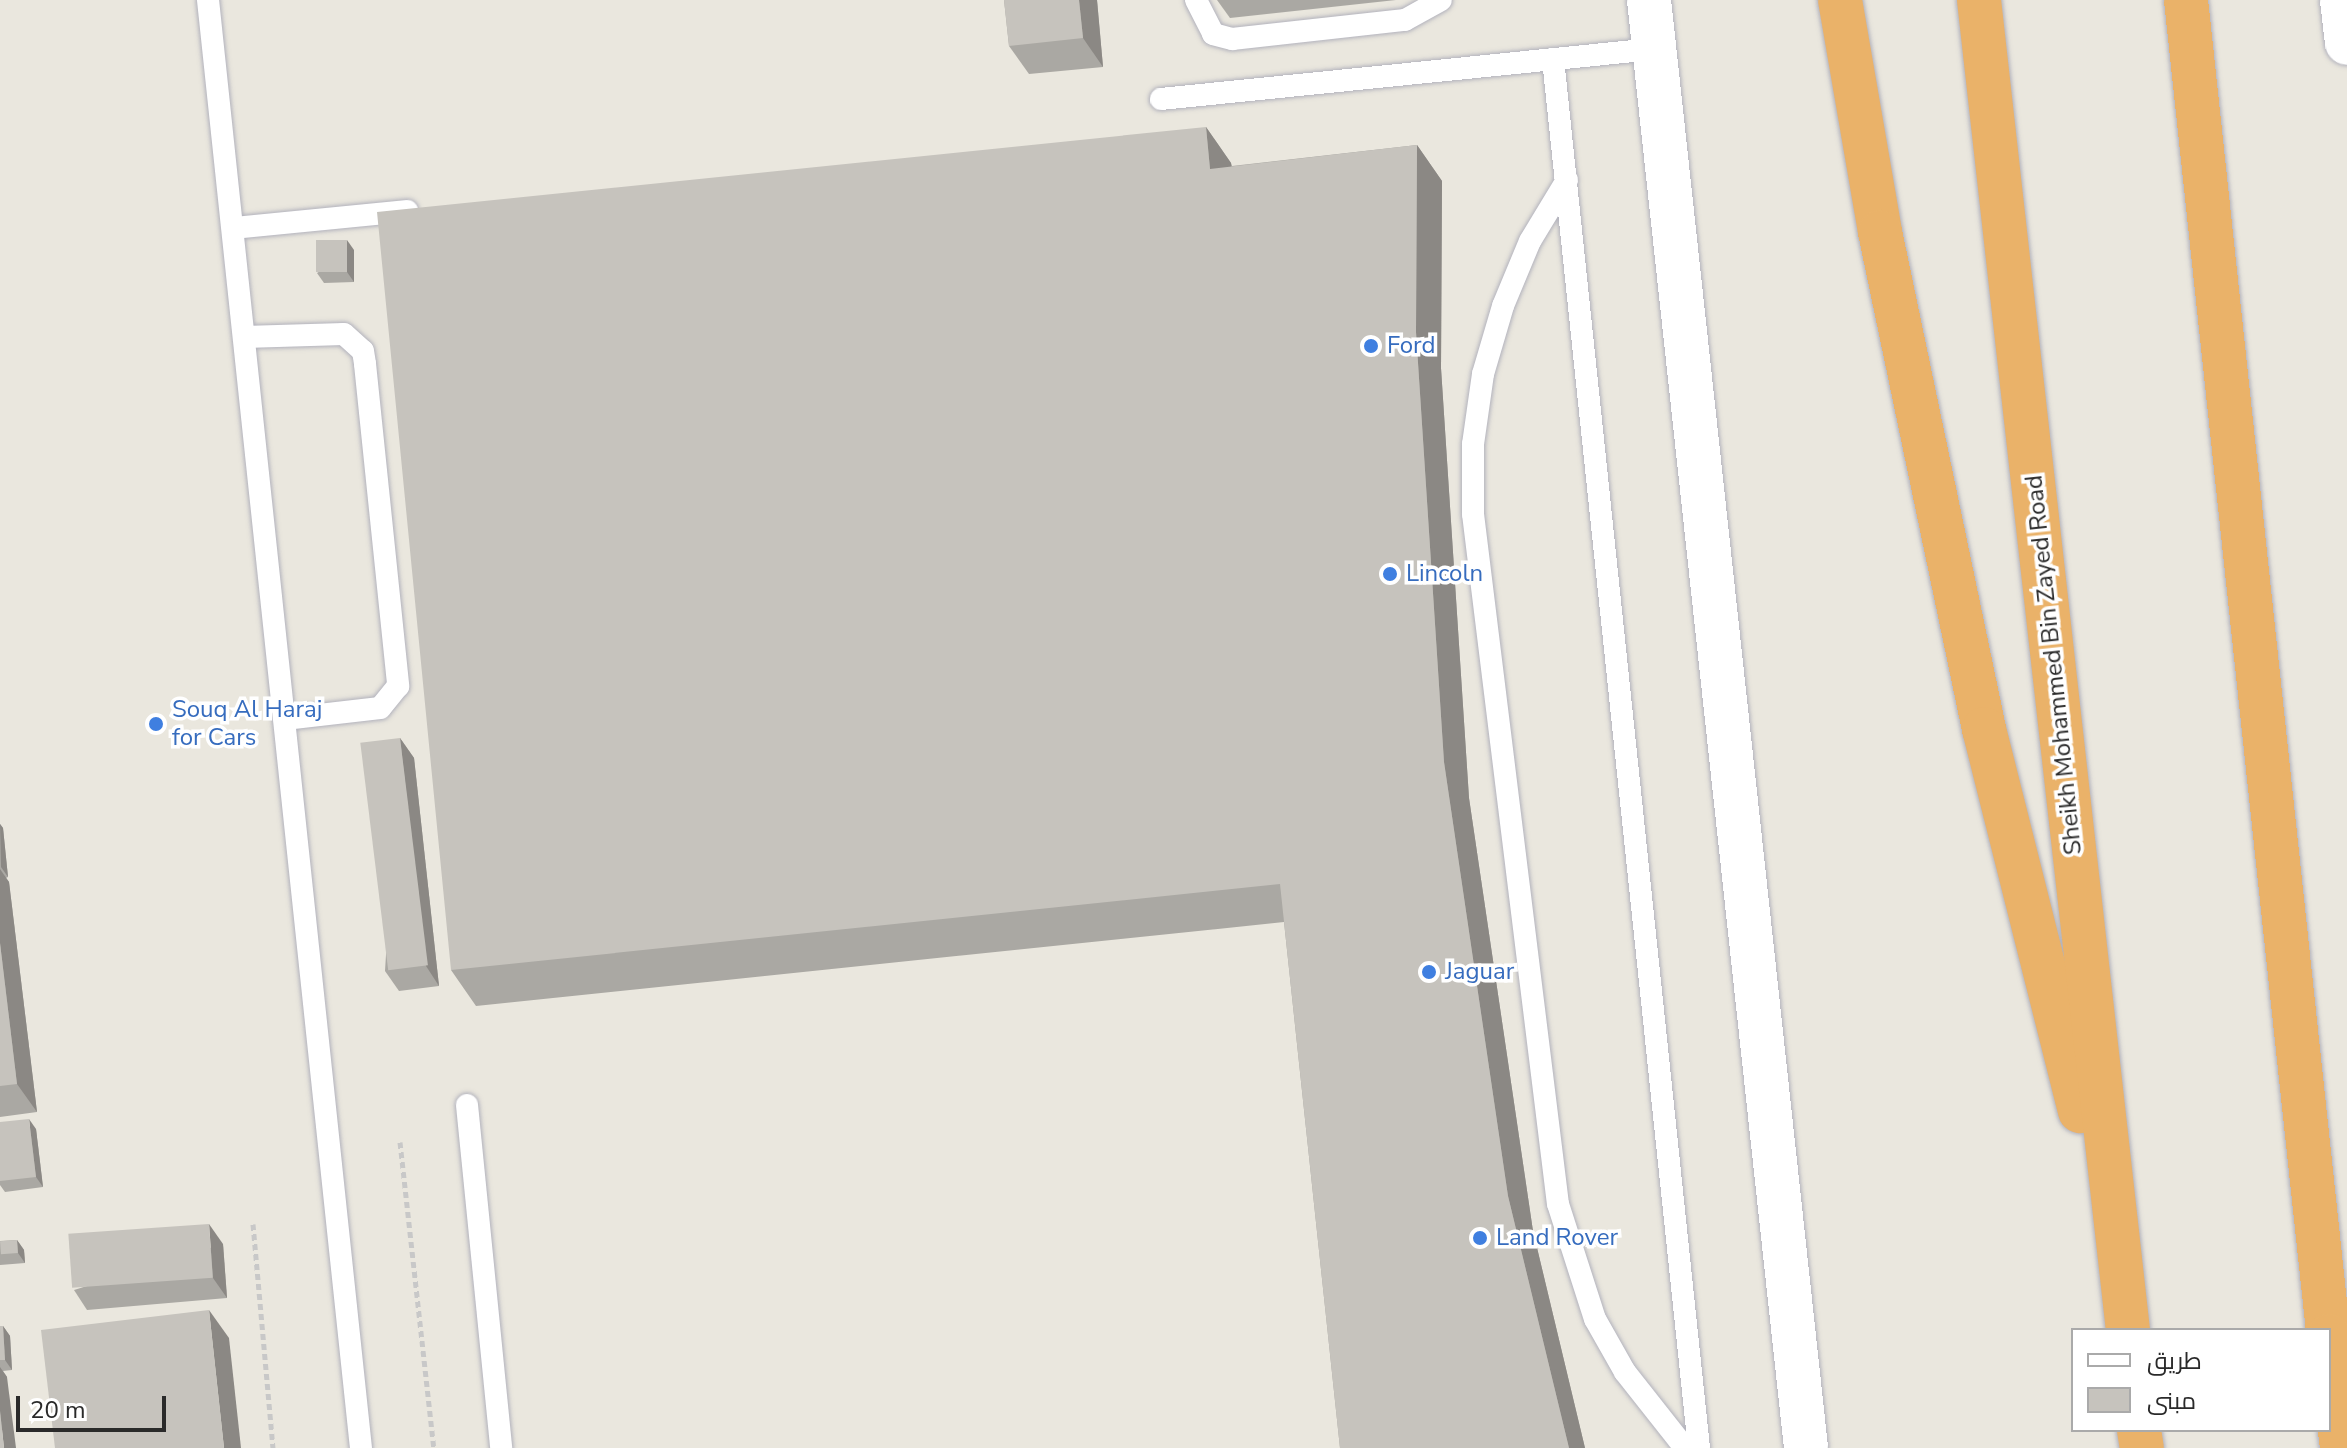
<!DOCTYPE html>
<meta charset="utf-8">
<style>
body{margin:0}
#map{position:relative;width:2347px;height:1448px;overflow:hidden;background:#eae7de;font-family:"Nunito Sans",Cairo,sans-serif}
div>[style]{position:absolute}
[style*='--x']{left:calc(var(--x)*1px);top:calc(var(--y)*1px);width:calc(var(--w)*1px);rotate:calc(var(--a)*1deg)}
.path>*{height:5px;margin-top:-2.5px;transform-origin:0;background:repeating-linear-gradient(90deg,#c8c8c8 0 6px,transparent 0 10px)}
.roads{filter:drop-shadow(0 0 2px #b2b2bc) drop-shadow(0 0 2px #b2b2bc)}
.lane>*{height:22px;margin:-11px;padding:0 11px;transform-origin:11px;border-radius:11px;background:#fff}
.secondary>*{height:44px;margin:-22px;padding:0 22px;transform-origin:22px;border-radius:22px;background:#fff}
.highway>*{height:44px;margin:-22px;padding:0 22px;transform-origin:22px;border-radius:22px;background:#eab269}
.wall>*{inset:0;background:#aaa8a3}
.shaded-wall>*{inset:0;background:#8b8884}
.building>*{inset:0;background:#c6c3bd;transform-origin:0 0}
.dots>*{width:22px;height:22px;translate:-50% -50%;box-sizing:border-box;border:4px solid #fff;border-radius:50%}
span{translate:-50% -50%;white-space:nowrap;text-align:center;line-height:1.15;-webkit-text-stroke:7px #fff;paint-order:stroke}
.shop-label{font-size:24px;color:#366cbe}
.left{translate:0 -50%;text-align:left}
.street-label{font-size:24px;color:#2a2a2a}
.legend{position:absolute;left:2071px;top:1328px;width:260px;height:104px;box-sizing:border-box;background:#fff;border:2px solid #aaa;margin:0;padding:10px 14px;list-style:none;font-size:24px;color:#2a2a2a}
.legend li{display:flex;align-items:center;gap:16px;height:40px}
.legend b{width:40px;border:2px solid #aaa}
.scale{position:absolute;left:16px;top:1396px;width:150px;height:36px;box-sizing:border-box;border:4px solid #2a2a2a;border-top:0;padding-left:10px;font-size:24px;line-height:28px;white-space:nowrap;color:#2a2a2a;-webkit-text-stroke:6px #fff;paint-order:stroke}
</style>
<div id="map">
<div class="path">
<div style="--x:400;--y:1142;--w:308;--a:83.7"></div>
<div style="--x:253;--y:1224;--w:225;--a:84.9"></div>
</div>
<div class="roads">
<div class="lane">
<div style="--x:208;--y:0;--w:1456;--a:83.97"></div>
<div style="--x:1196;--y:0;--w:38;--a:63"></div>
<div style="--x:1213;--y:34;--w:20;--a:15"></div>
<div style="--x:1232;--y:39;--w:174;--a:-6.3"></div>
<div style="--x:1405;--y:20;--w:41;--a:-29.1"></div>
<div style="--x:1553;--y:59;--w:1397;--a:84"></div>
<div style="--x:1161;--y:99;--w:497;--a:-5.8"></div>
<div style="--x:1567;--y:180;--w:71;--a:121.2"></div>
<div style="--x:1530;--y:241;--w:70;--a:112.6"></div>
<div style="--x:1503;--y:306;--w:71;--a:106.4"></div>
<div style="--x:1483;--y:374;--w:71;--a:98.1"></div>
<div style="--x:1473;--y:444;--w:70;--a:90"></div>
<div style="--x:1473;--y:514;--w:695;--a:82.98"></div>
<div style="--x:1558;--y:1204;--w:121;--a:72.2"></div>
<div style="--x:1595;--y:1319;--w:61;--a:60.5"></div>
<div style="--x:1625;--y:1372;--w:97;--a:51.7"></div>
<div style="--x:233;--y:228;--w:175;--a:-5.6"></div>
<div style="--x:244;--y:337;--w:100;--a:-1.7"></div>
<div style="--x:344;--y:334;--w:25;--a:42"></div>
<div style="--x:363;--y:351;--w:13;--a:81"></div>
<div style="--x:365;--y:364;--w:324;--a:84.1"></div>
<div style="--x:398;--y:686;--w:28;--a:129"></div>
<div style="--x:380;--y:708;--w:96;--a:173.4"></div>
<div style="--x:467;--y:1105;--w:345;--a:84.3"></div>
</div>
<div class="secondary">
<div style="--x:1649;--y:0;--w:1456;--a:83.81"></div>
<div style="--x:2342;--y:0;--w:43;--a:83.4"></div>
</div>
<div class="highway">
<div style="--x:1840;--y:0;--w:235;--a:80.2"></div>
<div style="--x:1880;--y:232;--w:508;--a:78.18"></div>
<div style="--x:1984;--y:729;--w:394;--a:75.9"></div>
<div style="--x:1979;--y:0;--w:1338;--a:83.61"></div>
<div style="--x:2186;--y:0;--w:1338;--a:83.91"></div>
<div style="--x:2329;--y:1336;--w:113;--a:83.4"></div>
<div style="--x:2139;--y:1430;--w:18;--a:81"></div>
</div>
</div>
<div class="wall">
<div style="clip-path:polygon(1004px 0,1097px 0,1103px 67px,1029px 74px,1009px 46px)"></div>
<div style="clip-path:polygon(1217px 0,1396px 0,1230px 18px)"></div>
<div style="clip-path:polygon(1206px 127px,1231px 163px,1232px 166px,1417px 145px,1442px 181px,1441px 368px,1469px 798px,1533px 1231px,1585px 1448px,1340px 1448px,1284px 922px,476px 1006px,451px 970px)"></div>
<div style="clip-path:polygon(354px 250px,354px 282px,324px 283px,317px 273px)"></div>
<div style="clip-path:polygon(400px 738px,414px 758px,439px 986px,399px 991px,385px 971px)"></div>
<div style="clip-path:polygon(0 824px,3px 828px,8px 877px,6px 878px,9px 882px,37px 1112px,0 1117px)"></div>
<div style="clip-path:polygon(0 1122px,36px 1129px,43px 1187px,5px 1192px,0 1185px)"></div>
<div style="clip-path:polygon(17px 1240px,24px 1250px,25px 1263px,0 1265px,0 1241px)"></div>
<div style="clip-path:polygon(223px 1244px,227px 1298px,87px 1310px,74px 1290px)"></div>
<div style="clip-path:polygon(0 1326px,3px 1326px,10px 1336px,12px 1370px,3px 1371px,7px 1377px,0 1448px)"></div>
</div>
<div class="shaded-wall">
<div style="clip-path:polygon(1079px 0,1097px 0,1103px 67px,1083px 38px)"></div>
<div style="clip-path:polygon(1206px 127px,1231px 163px,1235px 205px,1210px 169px)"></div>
<div style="clip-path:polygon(1417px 145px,1442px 181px,1441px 368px,1469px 798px,1533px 1231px,1585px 1448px,1569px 1448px,1508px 1196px,1444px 762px,1416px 332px)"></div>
<div style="clip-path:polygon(347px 240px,354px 250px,354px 282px,347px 272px)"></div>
<div style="clip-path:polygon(400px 738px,414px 758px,439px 986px,426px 966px)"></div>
<div style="clip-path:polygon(0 824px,3px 828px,8px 877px,1px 867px)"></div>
<div style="clip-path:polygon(0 869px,9px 882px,37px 1112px,17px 1084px,0 943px)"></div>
<div style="clip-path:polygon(29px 1119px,36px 1129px,43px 1187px,36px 1177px)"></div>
<div style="clip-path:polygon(209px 1224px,223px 1244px,227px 1298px,213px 1278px)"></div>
<div style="clip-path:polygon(17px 1240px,24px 1250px,25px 1263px,18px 1253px)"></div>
<div style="clip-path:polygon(209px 1310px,229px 1338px,241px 1448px,224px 1448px)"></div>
<div style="clip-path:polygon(3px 1326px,10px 1336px,12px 1370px,5px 1360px)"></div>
<div style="clip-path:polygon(0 1367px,7px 1377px,16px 1448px,4px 1448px,0 1411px)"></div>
</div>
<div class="building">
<div style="clip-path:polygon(1004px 0,1079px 0,1083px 38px,1009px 46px)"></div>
<div style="clip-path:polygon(1206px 127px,1210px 169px,1417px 145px,1416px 332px,1444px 762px,1508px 1196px,1569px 1448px,1340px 1448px,1280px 884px,451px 970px,377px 212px)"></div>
<div style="left:347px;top:240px;width:32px;height:31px;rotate:90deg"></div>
<div style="left:400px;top:738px;width:229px;height:40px;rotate:83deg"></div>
<div style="clip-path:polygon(0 943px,17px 1084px,0 1086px)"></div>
<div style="clip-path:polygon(29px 1119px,36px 1177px,0 1181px,0 1122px)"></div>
<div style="left:209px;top:1224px;width:54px;height:141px;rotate:86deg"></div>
<div style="left:17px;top:1240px;width:13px;height:17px;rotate:86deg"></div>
<div style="clip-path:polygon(209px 1310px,224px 1448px,55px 1448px,41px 1330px)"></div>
<div style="clip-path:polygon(0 1326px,3px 1326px,5px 1360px,0 1360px)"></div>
<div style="clip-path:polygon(0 1411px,4px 1448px,0 1448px)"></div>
</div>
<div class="dots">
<div style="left:1371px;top:346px;background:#3f7fe0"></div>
<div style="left:1390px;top:574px;background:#3f7fe0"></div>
<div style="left:156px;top:724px;background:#3f7fe0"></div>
<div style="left:1429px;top:972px;background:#3f7fe0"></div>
<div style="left:1480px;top:1238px;background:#3f7fe0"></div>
</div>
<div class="shop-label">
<span class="left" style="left:1387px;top:346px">Ford</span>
<span class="left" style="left:1406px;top:574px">Lincoln</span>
<span class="left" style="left:172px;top:724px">Souq Al Haraj<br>for Cars</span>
<span class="left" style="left:1445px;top:972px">Jaguar</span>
<span class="left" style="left:1496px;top:1238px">Land Rover</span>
</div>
<div class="street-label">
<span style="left:2054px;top:665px;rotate:-96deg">Sheikh Mohammed Bin Zayed Road</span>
</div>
<ul class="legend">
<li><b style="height:10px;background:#fff"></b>طريق</li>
<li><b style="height:22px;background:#c6c3bd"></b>مبنى</li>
</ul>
<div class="scale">20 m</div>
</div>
